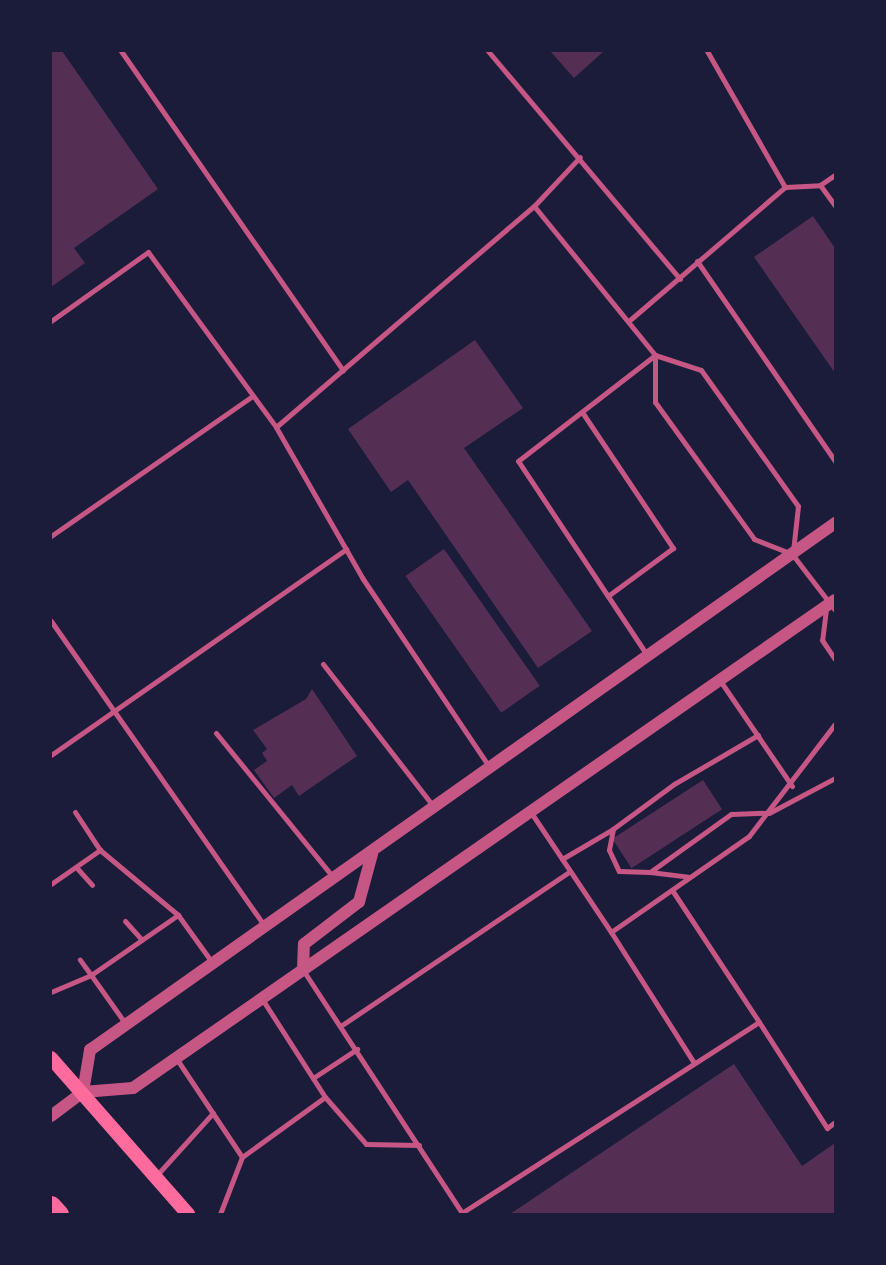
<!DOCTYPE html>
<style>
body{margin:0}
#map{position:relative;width:886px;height:1265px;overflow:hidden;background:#1b1b3a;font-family:Commissioner,sans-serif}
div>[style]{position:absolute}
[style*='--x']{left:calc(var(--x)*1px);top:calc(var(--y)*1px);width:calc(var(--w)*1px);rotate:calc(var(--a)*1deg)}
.building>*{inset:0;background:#542f53;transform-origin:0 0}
.service>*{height:5px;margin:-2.5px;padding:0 2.5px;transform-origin:2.5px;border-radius:2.5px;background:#c65784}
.tertiary>*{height:12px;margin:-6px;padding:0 6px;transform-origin:6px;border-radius:6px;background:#c65784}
.secondary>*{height:14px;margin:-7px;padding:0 7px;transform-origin:7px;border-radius:7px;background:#ff6b9d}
.motorway>*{height:19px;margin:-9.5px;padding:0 9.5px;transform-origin:9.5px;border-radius:9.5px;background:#ff6b9d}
span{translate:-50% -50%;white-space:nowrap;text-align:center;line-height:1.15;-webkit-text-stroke:6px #1b1b3a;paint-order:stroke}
.frame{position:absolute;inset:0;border:52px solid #1b1b3a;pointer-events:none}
</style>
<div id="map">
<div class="building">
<div style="clip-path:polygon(51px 51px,62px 51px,158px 189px,74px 248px,85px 263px,51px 287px)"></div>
<div style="clip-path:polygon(550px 51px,604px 51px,574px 78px)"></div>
<div style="clip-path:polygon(813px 216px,835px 248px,835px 373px,754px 257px)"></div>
<div style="clip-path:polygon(475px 340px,523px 408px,464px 448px,592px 631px,538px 668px,408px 480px,391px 492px,348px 429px)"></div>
<div style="left:444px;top:549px;width:167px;height:47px;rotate:55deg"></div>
<div style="clip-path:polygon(312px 689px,357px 756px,299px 796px,292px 785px,274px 798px,254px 770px,267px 761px,262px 753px,267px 749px,253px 730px,306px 699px)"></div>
<div style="left:703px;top:780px;width:35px;height:108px;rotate:57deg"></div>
<div style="clip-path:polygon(734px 1064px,802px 1166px,835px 1143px,835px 1214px,510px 1214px)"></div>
</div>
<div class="service">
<div style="--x:121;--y:51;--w:389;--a:55.2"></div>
<div style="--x:488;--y:51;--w:298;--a:49.9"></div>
<div style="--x:707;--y:51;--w:157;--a:60.2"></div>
<div style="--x:820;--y:185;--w:18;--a:-34"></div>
<div style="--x:534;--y:206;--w:67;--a:-46.8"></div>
<div style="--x:697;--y:261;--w:243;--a:55.4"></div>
<div style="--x:631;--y:319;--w:203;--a:-40.6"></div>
<div style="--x:785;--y:187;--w:35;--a:-3"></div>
<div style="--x:820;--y:185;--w:26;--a:54"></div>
<div style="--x:51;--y:321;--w:119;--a:-35.4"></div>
<div style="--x:148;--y:252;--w:217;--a:53.8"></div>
<div style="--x:655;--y:355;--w:48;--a:18.1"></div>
<div style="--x:701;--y:370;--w:167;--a:54.5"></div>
<div style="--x:798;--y:506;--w:45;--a:96.3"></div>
<div style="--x:582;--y:412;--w:164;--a:56.2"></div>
<div style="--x:673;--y:548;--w:81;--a:143.6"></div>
<div style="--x:51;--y:536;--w:244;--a:-34.8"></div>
<div style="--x:826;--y:609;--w:31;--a:97"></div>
<div style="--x:822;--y:640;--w:23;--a:56"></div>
<div style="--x:51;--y:621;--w:371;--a:55"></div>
<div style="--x:647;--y:655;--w:233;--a:-123.6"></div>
<div style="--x:518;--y:461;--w:173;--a:-37.7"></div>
<div style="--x:323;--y:664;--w:181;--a:52.2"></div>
<div style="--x:721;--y:682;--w:126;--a:55.7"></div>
<div style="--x:216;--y:733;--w:186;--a:50.9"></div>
<div style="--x:758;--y:735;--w:97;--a:149.7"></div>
<div style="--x:674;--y:784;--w:76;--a:143.6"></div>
<div style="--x:613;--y:829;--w:21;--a:101"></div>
<div style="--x:609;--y:850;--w:23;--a:65"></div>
<div style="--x:619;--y:871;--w:31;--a:2"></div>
<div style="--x:650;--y:872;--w:100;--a:-35.6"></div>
<div style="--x:731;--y:814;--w:38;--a:-2"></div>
<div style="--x:769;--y:813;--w:75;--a:-27.9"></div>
<div style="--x:51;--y:755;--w:360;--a:-34.9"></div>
<div style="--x:490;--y:768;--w:228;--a:-123.9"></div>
<div style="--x:363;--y:579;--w:175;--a:-119.8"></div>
<div style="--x:276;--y:427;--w:340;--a:-40.6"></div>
<div style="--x:534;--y:206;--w:192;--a:50.9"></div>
<div style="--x:655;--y:355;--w:47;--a:90"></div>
<div style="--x:655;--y:402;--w:169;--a:54.1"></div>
<div style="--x:754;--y:539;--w:41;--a:21.5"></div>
<div style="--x:792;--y:554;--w:71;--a:52.5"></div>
<div style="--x:530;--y:811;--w:146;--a:56.2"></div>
<div style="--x:611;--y:932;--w:168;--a:-34.8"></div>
<div style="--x:749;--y:836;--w:141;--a:-52.5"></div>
<div style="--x:75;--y:812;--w:45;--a:56.7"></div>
<div style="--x:100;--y:850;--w:102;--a:39.8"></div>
<div style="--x:562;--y:859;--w:59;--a:-30.5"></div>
<div style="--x:76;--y:867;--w:24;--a:48"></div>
<div style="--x:650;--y:872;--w:38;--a:7"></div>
<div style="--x:51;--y:884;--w:60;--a:-34.8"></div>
<div style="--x:672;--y:890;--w:158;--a:56.6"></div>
<div style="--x:125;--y:921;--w:25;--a:48"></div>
<div style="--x:611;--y:932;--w:155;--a:57.6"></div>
<div style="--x:303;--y:970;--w:290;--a:56.8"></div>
<div style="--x:51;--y:992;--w:43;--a:-23"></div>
<div style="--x:91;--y:975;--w:19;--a:-126"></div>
<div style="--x:125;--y:1023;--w:59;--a:-125.3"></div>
<div style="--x:91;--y:975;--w:106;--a:-34.6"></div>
<div style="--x:178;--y:915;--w:57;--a:54.3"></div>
<div style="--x:342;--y:1025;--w:275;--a:-34"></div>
<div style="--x:176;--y:1058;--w:119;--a:56.3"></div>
<div style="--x:313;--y:1078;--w:53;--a:-33.4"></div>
<div style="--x:325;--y:1097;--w:62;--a:48.9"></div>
<div style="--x:366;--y:1144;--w:53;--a:1.1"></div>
<div style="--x:156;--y:1176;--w:85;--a:-47.9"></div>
<div style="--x:220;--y:1214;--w:61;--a:-68.9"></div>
<div style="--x:242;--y:1157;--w:102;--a:-35.9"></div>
<div style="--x:325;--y:1097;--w:117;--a:-122.7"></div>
<div style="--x:460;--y:1214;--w:355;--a:-32.7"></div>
<div style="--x:759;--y:1022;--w:126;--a:57.3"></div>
<div style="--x:827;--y:1128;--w:10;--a:-37"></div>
</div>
<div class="tertiary">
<div style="--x:303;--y:970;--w:26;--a:-88"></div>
<div style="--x:304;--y:944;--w:69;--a:-37.4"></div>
<div style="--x:359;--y:902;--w:50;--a:-74.8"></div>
<div style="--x:83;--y:1092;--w:43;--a:-80.5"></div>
<div style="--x:90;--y:1050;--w:913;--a:-35.27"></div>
<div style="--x:51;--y:1116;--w:40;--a:-37"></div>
<div style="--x:83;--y:1092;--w:50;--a:-4.6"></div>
<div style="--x:133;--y:1088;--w:855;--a:-34.81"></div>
</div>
<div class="secondary">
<div style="--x:51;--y:1058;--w:208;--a:48.7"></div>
</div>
<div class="motorway">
<div style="--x:51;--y:1205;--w:12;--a:48"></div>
</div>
<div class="frame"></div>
</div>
